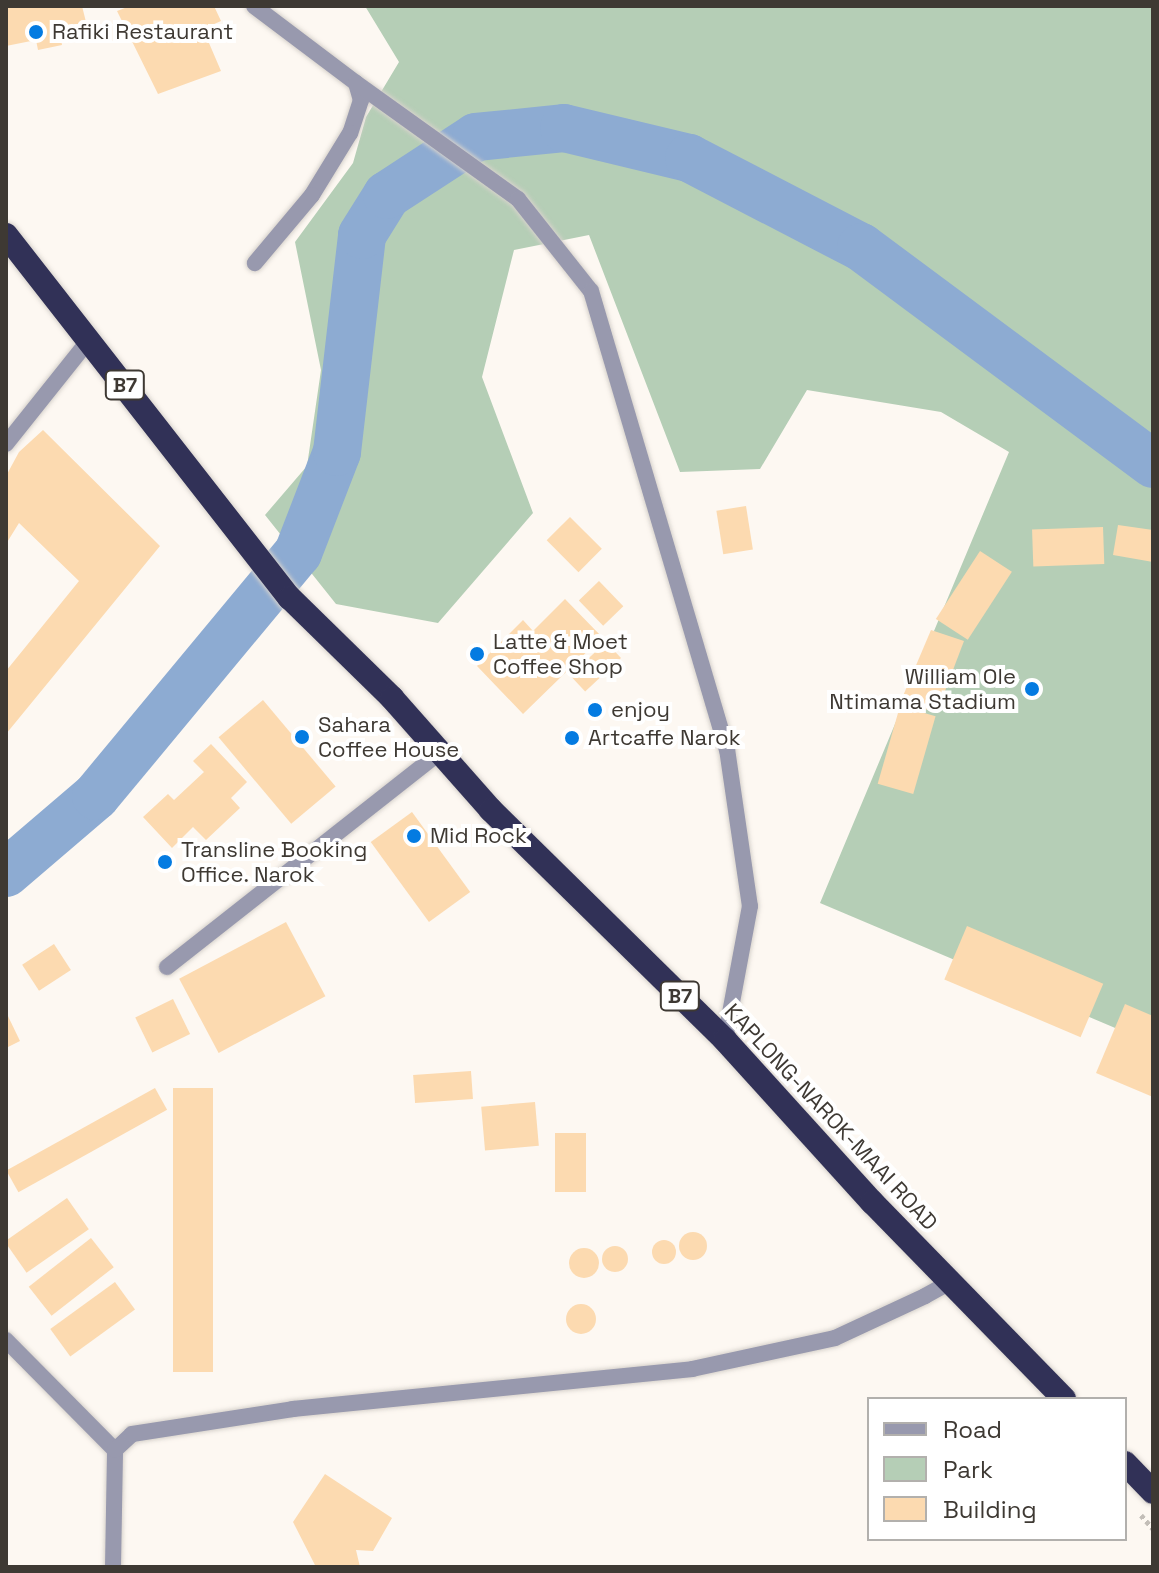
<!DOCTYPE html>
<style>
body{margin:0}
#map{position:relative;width:1159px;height:1573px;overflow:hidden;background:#fdf8f2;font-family:"Space Grotesk",sans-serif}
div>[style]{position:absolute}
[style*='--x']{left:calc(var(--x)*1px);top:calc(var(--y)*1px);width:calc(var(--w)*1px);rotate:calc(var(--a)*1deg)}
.green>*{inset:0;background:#b5ceb6}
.river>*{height:48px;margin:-24px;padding:0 24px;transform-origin:24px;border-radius:24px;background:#8dabd2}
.building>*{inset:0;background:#fcdab0;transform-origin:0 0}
.round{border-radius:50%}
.path>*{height:5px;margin-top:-2.5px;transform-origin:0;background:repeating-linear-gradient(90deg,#c3beb8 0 4px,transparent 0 8px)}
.roads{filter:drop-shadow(0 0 2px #d7d2cc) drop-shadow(0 0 2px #d7d2cc)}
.lane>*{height:16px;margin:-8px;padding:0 8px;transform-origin:8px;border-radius:8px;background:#9899ae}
.street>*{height:16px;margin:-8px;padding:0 8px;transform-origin:8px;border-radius:8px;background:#9899ae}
.highway>*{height:24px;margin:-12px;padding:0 12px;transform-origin:12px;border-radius:12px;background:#313157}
.dots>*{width:22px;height:22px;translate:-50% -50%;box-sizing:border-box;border:4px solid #fff;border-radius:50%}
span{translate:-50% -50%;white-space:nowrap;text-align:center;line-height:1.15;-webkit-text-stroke:8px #fff;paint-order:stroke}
.shield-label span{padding:2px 6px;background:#fff;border:2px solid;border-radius:6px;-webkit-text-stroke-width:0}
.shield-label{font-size:20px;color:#3e3933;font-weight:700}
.poi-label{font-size:22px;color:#3e3933}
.left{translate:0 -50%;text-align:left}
.right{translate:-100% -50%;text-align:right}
.street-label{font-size:22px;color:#3e3933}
.frame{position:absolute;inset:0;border:8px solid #3e3933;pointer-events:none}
.legend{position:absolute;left:867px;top:1397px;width:260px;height:144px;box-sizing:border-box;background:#fff;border:2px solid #b2b0ad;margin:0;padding:10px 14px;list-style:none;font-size:24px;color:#3e3933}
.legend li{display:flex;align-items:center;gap:16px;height:40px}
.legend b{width:40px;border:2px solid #b2b0ad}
</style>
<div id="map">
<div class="green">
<div style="clip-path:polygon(365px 6px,1153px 6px,1153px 1044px,820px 903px,1009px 452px,941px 412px,807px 390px,760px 469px,680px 472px,589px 235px,514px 250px,482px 377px,533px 513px,438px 623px,336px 604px,265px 515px,307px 466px,321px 370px,295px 242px,353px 163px,366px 117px,399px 62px)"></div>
</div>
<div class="river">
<div style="--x:6;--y:873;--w:118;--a:-40.5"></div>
<div style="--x:96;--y:796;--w:316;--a:-50.3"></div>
<div style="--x:298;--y:553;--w:108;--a:-68.9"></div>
<div style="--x:337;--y:452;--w:218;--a:-83.4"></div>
<div style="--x:362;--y:235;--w:47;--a:-58"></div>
<div style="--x:387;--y:195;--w:106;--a:-33.1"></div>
<div style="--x:476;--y:137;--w:88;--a:-5.8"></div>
<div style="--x:564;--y:128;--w:129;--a:13.5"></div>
<div style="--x:689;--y:158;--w:194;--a:27.4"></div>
<div style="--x:861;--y:247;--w:364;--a:36.6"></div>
</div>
<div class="building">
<div style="clip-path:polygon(6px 6px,82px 6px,86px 22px,60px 33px,62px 45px,38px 50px,36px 40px,6px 46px)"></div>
<div style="clip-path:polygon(130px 6px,214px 6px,221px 21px,203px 29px,221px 71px,158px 94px,117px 11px)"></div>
<div style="clip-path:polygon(43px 430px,160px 546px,6px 734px,6px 671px,79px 581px,19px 523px,6px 544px,6px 476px,19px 452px)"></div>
<div style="left:746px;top:506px;width:44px;height:30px;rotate:81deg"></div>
<div style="left:570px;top:517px;width:45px;height:33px;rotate:45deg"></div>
<div style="clip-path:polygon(1118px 525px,1153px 530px,1153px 562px,1113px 555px)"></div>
<div style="left:1103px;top:527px;width:37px;height:71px;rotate:88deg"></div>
<div style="left:980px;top:551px;width:38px;height:81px;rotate:33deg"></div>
<div style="left:599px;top:581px;width:35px;height:28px;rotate:46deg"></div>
<div style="clip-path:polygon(565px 599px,602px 637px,523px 714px,477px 666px,523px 620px,533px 631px)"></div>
<div style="clip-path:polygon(931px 630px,964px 641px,937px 712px,900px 703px)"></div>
<div style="left:606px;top:642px;width:22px;height:49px;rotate:47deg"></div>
<div style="left:263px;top:700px;width:113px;height:58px;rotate:50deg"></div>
<div style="left:900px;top:706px;width:37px;height:81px;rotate:16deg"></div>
<div style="clip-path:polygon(211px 744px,247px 782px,231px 798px,240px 808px,206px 840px,193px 827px,172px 848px,143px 817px,168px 794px,174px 800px,204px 772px,193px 761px)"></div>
<div style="left:412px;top:812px;width:99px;height:51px;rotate:54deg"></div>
<div style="left:286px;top:922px;width:84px;height:121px;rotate:62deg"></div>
<div style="left:967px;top:926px;width:148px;height:58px;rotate:23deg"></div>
<div style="left:54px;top:944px;width:31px;height:38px;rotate:57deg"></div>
<div style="left:173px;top:999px;width:39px;height:42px;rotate:64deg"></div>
<div style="clip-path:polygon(1125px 1004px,1153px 1016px,1153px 1097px,1096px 1073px)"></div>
<div style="clip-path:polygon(6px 1012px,20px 1041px,6px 1048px)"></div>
<div style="left:471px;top:1071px;width:28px;height:58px;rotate:86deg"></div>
<div style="left:155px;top:1088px;width:25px;height:170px;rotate:61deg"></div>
<div style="left:173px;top:1088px;width:40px;height:284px"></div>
<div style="left:535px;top:1102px;width:44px;height:54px;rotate:85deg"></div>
<div style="left:586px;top:1133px;width:59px;height:31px;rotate:90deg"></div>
<div style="left:67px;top:1198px;width:38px;height:76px;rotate:55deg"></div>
<div class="round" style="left:679px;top:1232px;width:28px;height:28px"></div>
<div style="left:91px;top:1238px;width:37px;height:79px;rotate:52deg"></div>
<div class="round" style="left:652px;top:1240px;width:24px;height:24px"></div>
<div class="round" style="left:602px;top:1246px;width:26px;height:26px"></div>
<div class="round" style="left:569px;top:1248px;width:30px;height:30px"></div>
<div style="left:115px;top:1282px;width:34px;height:80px;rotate:54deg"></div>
<div class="round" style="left:566px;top:1304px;width:30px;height:30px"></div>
<div style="clip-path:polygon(325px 1474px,392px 1518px,373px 1551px,356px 1550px,360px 1567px,316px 1567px,293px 1522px)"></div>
</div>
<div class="path">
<div style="--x:1141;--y:1515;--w:18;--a:49"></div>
</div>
<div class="roads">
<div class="lane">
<div style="--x:167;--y:967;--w:347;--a:-38.2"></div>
</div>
<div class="street">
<div style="--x:254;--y:6;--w:128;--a:37"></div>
<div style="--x:356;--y:83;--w:18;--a:74"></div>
<div style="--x:361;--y:100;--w:35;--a:108"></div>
<div style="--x:350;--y:133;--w:73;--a:121.5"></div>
<div style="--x:312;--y:195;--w:89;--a:130"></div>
<div style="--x:356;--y:83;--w:199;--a:35.6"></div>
<div style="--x:518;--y:199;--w:117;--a:51.6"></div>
<div style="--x:591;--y:291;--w:478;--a:73.5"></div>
<div style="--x:727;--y:749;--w:159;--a:81.7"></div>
<div style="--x:750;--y:906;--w:136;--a:100.6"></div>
<div style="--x:6;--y:444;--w:133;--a:-51.4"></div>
<div style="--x:6;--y:1340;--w:155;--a:45.3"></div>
<div style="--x:113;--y:1567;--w:117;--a:-89"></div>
<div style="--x:115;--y:1450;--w:23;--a:-43"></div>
<div style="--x:132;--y:1434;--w:163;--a:-8.8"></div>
<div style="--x:293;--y:1409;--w:401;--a:-5.7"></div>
<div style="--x:692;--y:1369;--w:146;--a:-12.2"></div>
<div style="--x:835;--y:1338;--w:99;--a:-25"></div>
<div style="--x:925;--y:1296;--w:29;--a:-29"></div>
<div style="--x:950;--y:1282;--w:7;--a:-124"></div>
</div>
<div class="highway">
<div style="--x:6;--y:235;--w:461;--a:52"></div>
<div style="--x:290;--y:598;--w:143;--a:44.4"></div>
<div style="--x:392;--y:698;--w:149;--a:48.5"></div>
<div style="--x:491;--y:810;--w:328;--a:44.5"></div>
<div style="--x:725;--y:1040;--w:219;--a:47.8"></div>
<div style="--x:872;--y:1202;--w:275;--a:45.7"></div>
<div style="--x:1125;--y:1463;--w:40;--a:46"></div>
</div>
</div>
<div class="dots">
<div style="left:36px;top:32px;background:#047be1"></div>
<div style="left:477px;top:654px;background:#047be1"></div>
<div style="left:1032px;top:689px;background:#047be1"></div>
<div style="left:595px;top:710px;background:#047be1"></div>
<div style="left:302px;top:737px;background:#047be1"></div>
<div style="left:572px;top:738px;background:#047be1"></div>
<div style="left:414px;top:836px;background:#047be1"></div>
<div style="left:165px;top:862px;background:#047be1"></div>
</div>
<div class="shield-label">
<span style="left:125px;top:385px">B7</span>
<span style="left:680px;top:996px">B7</span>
</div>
<div class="poi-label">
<span class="left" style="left:52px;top:32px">Rafiki Restaurant</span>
<span class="left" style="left:493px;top:654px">Latte &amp; Moet<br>Coffee Shop</span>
<span class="right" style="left:1016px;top:689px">William Ole<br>Ntimama Stadium</span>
<span class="left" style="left:611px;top:710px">enjoy</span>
<span class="left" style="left:318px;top:737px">Sahara<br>Coffee House</span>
<span class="left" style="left:588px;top:738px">Artcaffe Narok</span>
<span class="left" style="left:430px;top:836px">Mid Rock</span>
<span class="left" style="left:181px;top:862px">Transline Booking<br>Office. Narok</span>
</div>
<div class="street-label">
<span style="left:831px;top:1117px;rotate:47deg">KAPLONG-NAROK-MAAI ROAD</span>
</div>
<div class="frame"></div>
<ul class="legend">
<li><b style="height:10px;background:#9899ae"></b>Road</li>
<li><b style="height:22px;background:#b5ceb6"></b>Park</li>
<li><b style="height:22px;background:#fcdab0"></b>Building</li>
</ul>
</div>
